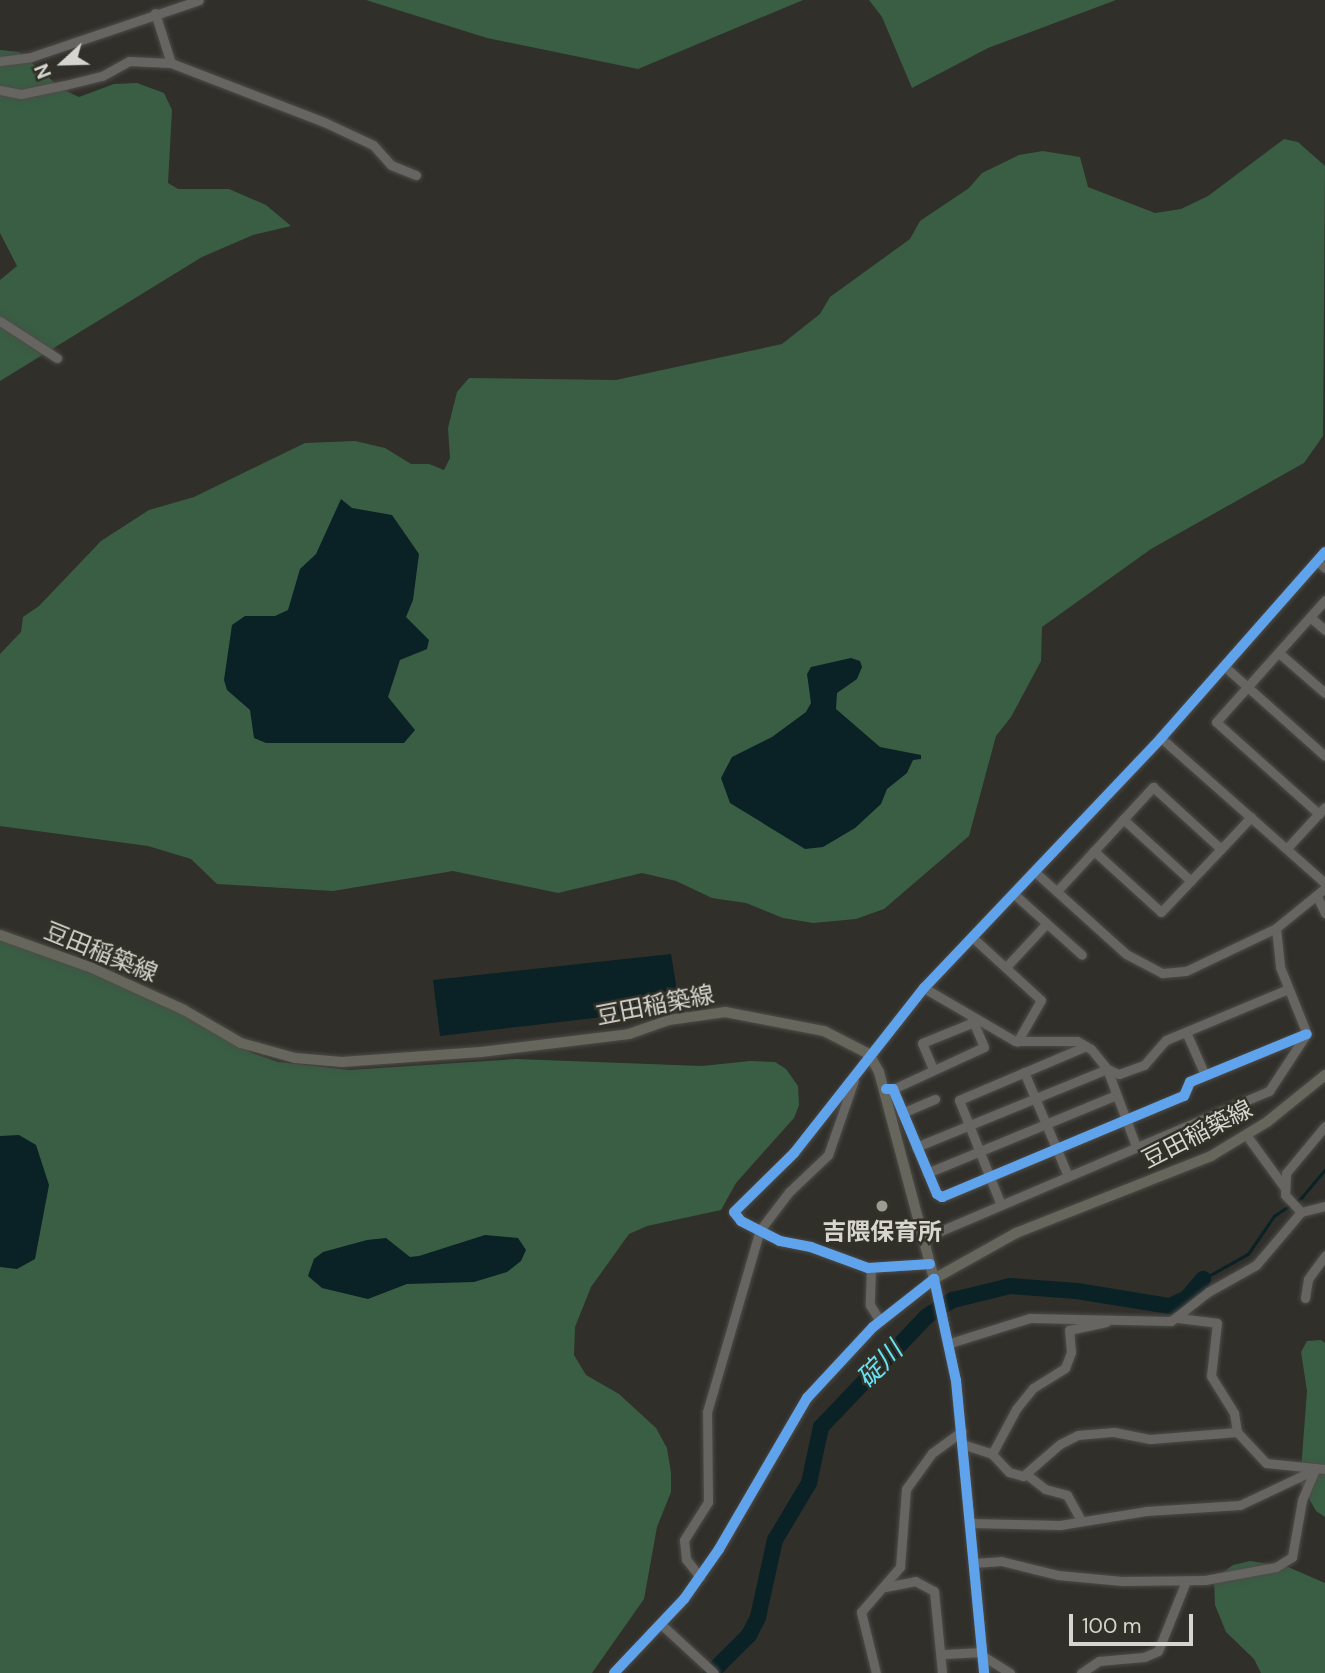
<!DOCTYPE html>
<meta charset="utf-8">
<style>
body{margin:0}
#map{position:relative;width:1325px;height:1673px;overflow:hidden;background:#302f2a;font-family:"DM Sans","Noto Sans JP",sans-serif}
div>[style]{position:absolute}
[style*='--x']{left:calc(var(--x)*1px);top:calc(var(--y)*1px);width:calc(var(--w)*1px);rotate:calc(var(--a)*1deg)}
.green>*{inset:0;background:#395e44}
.water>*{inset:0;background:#0a2125}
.stream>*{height:2.5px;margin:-1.25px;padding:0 1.25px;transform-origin:1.25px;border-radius:1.25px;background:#0a2125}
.river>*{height:16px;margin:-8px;padding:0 8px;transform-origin:8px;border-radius:8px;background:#0a2125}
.roads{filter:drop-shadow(0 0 2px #4d4c48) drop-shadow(0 0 2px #4d4c48)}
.minor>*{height:9px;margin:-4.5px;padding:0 4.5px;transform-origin:4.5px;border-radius:4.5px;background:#666561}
.major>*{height:10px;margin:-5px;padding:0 5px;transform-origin:5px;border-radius:5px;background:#67665c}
.cycleway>*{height:10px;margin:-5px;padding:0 5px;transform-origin:5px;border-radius:5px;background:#60a3ed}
.dots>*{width:19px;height:19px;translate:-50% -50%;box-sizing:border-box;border:4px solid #323128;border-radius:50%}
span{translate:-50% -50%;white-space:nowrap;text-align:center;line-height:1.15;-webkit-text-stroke:5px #323128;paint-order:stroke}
.street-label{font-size:24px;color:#d6d5d0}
.poi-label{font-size:24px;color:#d6d5d0;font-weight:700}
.water-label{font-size:26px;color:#67e2f5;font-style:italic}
.north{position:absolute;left:28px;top:28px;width:70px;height:70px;-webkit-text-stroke:5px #323128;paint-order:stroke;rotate:248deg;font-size:19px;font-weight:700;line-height:28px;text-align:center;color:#d6d5d0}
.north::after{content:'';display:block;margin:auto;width:24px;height:32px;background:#d6d5d0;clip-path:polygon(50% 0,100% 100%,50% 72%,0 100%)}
.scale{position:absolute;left:1069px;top:1614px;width:124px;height:32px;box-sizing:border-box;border:4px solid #d6d5d0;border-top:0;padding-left:9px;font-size:21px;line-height:24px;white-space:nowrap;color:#d6d5d0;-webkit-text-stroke:5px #323128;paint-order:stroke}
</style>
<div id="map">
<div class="green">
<div style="clip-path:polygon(366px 0,803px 0,638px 69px,487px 38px)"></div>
<div style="clip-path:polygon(869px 0,1116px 0,988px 48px,912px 88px,882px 17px)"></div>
<div style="clip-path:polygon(0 50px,19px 52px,62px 89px,79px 97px,114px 84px,137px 83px,164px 93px,172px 110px,168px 183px,178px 189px,229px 189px,266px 205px,291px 226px,253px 235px,202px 257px,0 381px,0 280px,17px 266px,0 233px)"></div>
<div style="clip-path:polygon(1284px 139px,1298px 142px,1325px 166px,1323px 436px,1304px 463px,1151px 549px,1042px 627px,1041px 661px,1011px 717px,996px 736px,969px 836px,884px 909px,856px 919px,813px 923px,783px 918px,746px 903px,712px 898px,676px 881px,642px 873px,558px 893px,453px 871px,333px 891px,217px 884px,191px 859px,148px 846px,0 826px,0 654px,21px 632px,23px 617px,39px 606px,101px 541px,149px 510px,194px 497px,305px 443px,355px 441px,385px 448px,411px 464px,429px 464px,444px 470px,450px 458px,448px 428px,457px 392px,469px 378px,616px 380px,782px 344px,820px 314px,830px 297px,910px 239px,920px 221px,969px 188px,982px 173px,1019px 155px,1043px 151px,1080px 157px,1088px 187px,1155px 213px,1181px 209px,1208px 196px)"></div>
<div style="clip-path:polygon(0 939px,95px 972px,186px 1014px,252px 1053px,278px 1062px,349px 1070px,516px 1059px,702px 1066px,750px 1061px,775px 1062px,786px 1069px,798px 1086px,799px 1105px,794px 1118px,736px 1183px,721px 1210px,647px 1226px,629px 1234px,591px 1287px,575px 1327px,574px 1355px,586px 1375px,619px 1394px,656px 1428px,667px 1448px,671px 1473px,671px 1492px,657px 1527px,644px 1599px,592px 1673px,0 1673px)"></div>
<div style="clip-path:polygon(1321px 1340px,1325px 1343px,1325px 1517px,1316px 1511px,1300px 1483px,1307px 1391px,1301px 1352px,1307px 1341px)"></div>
<div style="clip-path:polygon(1250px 1561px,1288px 1567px,1325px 1583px,1325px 1673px,1261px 1673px,1254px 1659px,1226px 1632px,1215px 1605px,1214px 1579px,1233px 1565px)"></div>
</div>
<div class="water">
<div style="clip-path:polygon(341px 499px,352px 508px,392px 515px,419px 554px,413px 600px,406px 617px,429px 640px,427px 649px,400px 660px,388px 697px,415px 730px,404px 743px,266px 743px,254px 738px,250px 710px,227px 690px,224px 680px,232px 625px,245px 616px,275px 616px,288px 610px,300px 569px,316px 554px)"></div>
<div style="clip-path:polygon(851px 658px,860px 661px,862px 667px,857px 679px,837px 693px,836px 709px,880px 747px,921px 755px,921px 759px,913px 760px,907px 773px,887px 789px,881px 804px,855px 828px,823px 847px,805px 849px,730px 803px,721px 778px,732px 757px,772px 737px,806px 712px,811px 703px,807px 674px,811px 667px)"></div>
<div style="clip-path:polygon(671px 954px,677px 991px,620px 1015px,440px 1036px,433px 980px)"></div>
<div style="clip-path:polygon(19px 1135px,36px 1145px,49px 1185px,35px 1259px,17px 1269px,0 1267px,0 1136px)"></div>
<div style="clip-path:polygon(485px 1235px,518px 1238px,526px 1250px,521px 1261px,507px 1272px,474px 1282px,407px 1284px,368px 1299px,322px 1288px,308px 1276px,314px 1259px,323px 1252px,367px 1240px,386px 1238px,410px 1257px,419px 1256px)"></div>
</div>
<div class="stream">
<div style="--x:1203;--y:1279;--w:51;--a:-29.1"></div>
<div style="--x:1248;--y:1254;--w:46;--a:-55.6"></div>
<div style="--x:1274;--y:1216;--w:34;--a:-34"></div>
<div style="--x:1302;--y:1197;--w:35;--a:-50"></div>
</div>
<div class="river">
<div style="--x:711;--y:1673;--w:54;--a:-45"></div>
<div style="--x:749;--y:1635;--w:20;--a:-63"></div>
<div style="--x:758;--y:1617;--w:79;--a:-77.6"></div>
<div style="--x:775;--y:1540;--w:66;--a:-59.2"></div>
<div style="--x:809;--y:1483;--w:57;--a:-77.9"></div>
<div style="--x:821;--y:1427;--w:153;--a:-46.3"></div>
<div style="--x:927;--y:1316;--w:31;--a:-32"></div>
<div style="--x:953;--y:1300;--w:59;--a:-13.8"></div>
<div style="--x:1010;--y:1286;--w:67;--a:4.3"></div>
<div style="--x:1077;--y:1291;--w:94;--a:9.2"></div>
<div style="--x:1170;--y:1306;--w:19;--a:-25"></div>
<div style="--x:1187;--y:1298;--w:25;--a:-50"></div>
</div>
<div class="roads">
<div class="minor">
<div style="--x:155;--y:13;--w:52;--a:72.3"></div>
<div style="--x:0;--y:61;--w:31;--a:-7"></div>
<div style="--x:31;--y:57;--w:177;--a:-18.7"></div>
<div style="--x:0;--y:90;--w:21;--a:11"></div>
<div style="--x:21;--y:94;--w:45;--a:-11.6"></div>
<div style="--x:65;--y:85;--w:38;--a:-14"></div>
<div style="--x:102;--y:76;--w:31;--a:-29"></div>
<div style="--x:129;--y:61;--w:42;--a:2.7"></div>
<div style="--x:171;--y:63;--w:164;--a:21.1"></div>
<div style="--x:324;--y:122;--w:54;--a:25.1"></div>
<div style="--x:373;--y:145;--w:27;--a:48"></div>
<div style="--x:391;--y:165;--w:27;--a:22"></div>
<div style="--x:0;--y:321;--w:68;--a:33"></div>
<div style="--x:1317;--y:561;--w:11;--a:41"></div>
<div style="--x:1310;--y:617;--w:20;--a:41"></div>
<div style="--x:1279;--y:653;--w:61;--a:41"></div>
<div style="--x:1224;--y:666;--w:135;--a:41.7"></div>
<div style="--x:1161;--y:738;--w:219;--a:41.5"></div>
<div style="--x:1319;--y:814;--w:138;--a:-138.2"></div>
<div style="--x:1216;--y:722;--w:164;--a:-48.2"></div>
<div style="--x:1123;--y:819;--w:92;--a:42.4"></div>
<div style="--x:1287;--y:848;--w:56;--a:-47.2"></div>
<div style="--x:1221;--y:849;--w:44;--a:-46.8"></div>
<div style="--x:1035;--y:872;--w:122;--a:42"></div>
<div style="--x:1126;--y:954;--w:41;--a:27.8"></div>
<div style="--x:1162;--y:973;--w:24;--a:-5"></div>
<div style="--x:1186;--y:971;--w:100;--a:-25.5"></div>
<div style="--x:1276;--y:928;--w:63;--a:-39.2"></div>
<div style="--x:1057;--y:891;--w:142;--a:-47.3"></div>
<div style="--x:1153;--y:787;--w:92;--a:42.4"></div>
<div style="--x:1221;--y:849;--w:87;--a:133.6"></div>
<div style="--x:1161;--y:912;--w:91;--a:-137.7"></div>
<div style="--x:1014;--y:894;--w:91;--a:41.9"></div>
<div style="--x:1317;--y:896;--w:19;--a:65"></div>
<div style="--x:1276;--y:928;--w:39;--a:84"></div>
<div style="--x:1280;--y:967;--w:72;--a:68.1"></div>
<div style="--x:972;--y:937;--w:93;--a:42.4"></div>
<div style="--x:1041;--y:1000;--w:48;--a:119.7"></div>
<div style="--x:1007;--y:966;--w:57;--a:-47.1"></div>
<div style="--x:924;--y:988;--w:105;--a:30.2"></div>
<div style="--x:1015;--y:1041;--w:62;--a:0"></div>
<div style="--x:1077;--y:1041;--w:16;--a:30"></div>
<div style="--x:1091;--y:1049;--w:26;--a:51"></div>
<div style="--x:1107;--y:1069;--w:82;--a:69.4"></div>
<div style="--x:1186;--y:1032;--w:47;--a:66.2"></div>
<div style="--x:933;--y:1069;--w:28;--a:-113"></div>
<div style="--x:922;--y:1043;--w:56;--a:-22"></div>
<div style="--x:1024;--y:1072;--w:113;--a:67.1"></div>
<div style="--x:886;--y:1089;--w:7;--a:0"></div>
<div style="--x:893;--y:1089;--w:114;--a:67.3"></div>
<div style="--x:937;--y:1194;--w:6;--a:31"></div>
<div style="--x:942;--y:1197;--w:262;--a:-22.7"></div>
<div style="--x:1184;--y:1096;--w:15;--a:-67"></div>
<div style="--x:1190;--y:1082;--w:126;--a:-22.3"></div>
<div style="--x:893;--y:1089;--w:100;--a:-24.8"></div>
<div style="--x:984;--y:1047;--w:34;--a:-113"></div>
<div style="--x:902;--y:1113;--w:36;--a:-23"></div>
<div style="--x:1247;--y:1136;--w:63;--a:54"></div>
<div style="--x:916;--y:1147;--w:206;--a:-22.2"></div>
<div style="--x:1107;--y:1069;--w:13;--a:23"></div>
<div style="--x:1119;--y:1074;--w:27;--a:-20"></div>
<div style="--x:1144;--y:1065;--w:33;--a:-49"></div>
<div style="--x:1166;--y:1040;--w:132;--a:-22.7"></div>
<div style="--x:927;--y:1173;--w:204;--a:-22.4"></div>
<div style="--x:1001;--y:1205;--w:113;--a:-111.8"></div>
<div style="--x:959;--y:1100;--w:138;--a:-23"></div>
<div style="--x:1301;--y:1212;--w:23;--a:-133"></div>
<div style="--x:1285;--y:1195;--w:22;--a:-87"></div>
<div style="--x:1286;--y:1173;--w:61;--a:-50.3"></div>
<div style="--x:924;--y:1238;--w:375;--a:-23.1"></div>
<div style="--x:1269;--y:1091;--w:66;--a:-56.8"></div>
<div style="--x:930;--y:1264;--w:62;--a:176.3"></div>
<div style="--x:868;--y:1268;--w:61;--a:-159.8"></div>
<div style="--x:811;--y:1247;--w:32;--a:-169"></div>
<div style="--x:780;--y:1241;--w:44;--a:-152.9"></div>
<div style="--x:741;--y:1221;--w:11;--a:-128"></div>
<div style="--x:734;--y:1212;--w:84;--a:-44.5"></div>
<div style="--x:794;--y:1153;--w:210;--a:-51.8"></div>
<div style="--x:924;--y:988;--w:344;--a:-46.5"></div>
<div style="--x:1161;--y:738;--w:248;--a:-48.6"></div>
<div style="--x:871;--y:1268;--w:37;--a:92"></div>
<div style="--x:870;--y:1305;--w:19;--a:58"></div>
<div style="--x:1305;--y:1298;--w:19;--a:-81"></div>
<div style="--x:1308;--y:1279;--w:29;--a:-54"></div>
<div style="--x:1178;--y:1318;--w:39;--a:7"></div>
<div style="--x:1217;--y:1323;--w:53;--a:96.5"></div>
<div style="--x:1211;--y:1376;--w:44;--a:58.1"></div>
<div style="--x:1234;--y:1413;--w:19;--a:81"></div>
<div style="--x:950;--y:1343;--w:84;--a:-17.4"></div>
<div style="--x:1030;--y:1318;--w:141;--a:1.2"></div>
<div style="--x:1171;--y:1321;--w:47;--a:-38.1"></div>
<div style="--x:1208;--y:1292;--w:55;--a:-29.4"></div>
<div style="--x:1256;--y:1265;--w:70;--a:-49.7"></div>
<div style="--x:1301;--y:1212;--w:25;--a:-14"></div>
<div style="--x:962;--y:1444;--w:32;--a:18"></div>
<div style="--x:992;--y:1454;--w:25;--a:47"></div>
<div style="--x:1009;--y:1472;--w:15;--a:16"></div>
<div style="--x:1023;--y:1476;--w:49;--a:-40.9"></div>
<div style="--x:1060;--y:1444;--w:20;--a:-27"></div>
<div style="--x:1078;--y:1435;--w:36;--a:-5"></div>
<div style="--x:1114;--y:1432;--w:37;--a:11"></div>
<div style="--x:1150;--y:1439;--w:87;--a:-4.6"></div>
<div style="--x:1237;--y:1432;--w:42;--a:46.9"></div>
<div style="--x:1266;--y:1463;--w:59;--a:5.8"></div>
<div style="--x:992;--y:1454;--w:51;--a:-61.9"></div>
<div style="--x:1016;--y:1409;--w:27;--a:-51"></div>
<div style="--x:1033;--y:1388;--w:38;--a:-32"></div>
<div style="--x:1065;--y:1368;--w:17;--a:-69"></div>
<div style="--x:1071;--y:1352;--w:22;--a:-95"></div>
<div style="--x:1069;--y:1330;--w:38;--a:-12"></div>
<div style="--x:1026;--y:1474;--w:24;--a:38"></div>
<div style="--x:1045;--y:1489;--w:23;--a:15"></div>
<div style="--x:1067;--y:1495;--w:29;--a:61"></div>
<div style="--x:970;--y:1523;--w:90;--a:1.3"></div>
<div style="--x:1060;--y:1525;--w:87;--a:-9.2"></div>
<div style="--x:1146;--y:1511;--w:94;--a:-3.7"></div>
<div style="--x:1240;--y:1505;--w:82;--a:-25.3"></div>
<div style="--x:974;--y:1563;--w:27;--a:-4"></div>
<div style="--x:1001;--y:1561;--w:59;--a:13.8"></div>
<div style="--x:1058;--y:1575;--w:64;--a:5.4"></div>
<div style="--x:1122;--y:1581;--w:83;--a:-0.7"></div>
<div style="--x:1205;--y:1580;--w:72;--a:-10.4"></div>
<div style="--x:1276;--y:1567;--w:19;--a:-32"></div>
<div style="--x:1292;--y:1557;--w:58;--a:-80"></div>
<div style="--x:1302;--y:1500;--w:34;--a:-67"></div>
<div style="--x:700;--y:1577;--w:23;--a:-128"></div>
<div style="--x:686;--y:1559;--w:19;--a:-96"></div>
<div style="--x:684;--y:1540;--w:45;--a:-57.7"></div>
<div style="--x:708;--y:1502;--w:90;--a:-90.6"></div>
<div style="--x:707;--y:1412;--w:190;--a:-73.8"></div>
<div style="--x:760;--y:1230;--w:48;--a:-52.7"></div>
<div style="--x:789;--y:1192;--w:54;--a:-43.5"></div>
<div style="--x:828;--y:1155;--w:79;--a:-70.9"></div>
<div style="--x:885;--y:1587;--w:31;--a:-11"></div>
<div style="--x:915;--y:1581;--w:21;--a:28"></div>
<div style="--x:934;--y:1591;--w:82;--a:84.4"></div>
<div style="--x:663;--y:1626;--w:69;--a:42.7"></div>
<div style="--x:944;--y:1654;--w:38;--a:-3"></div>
<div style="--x:983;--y:1656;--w:32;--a:32"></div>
<div style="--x:614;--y:1673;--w:102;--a:-46.6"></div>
<div style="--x:684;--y:1599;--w:61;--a:-55"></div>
<div style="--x:719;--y:1549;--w:175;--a:-59.8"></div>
<div style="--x:807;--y:1398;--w:97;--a:-47.1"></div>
<div style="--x:873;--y:1327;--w:78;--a:-38.2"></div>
<div style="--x:934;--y:1279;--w:104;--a:77.8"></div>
<div style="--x:956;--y:1381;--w:293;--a:84.5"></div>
<div style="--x:876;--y:1673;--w:63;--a:-103.8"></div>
<div style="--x:861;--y:1612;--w:60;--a:-49.1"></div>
<div style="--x:900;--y:1567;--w:78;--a:-85.6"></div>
<div style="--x:906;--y:1489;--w:44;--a:-54.2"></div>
<div style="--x:932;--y:1453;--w:37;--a:-36"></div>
<div style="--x:1081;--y:1673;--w:22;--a:-34"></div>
<div style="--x:1099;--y:1661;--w:45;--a:-5.1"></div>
<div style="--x:1144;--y:1657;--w:15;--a:-23"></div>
<div style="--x:1158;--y:1651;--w:75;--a:-68.2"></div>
</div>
<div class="major">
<div style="--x:0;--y:935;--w:98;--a:19.7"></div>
<div style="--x:92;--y:968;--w:101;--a:24.5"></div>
<div style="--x:184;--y:1010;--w:66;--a:30.1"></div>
<div style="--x:241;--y:1043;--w:56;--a:15.5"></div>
<div style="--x:295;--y:1058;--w:47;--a:4.9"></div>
<div style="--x:342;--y:1062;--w:139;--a:-4.1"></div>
<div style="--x:481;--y:1052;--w:149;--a:-6.9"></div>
<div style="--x:629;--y:1034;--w:42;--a:-19.3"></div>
<div style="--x:669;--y:1020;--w:57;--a:-8.1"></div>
<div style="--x:725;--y:1012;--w:101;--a:10.9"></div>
<div style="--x:824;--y:1031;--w:51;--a:27.1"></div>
<div style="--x:869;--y:1054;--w:21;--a:61"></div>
<div style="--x:879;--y:1072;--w:214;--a:75.1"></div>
<div style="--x:934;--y:1279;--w:94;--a:-29.3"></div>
<div style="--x:1016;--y:1233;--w:210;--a:-21.5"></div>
<div style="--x:1211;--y:1156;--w:66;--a:-31.3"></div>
<div style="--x:1267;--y:1122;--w:75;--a:-39"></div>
</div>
</div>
<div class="cycleway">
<div style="--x:886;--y:1089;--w:7;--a:0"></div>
<div style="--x:893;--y:1089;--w:114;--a:67.3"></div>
<div style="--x:937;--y:1194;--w:6;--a:31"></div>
<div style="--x:942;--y:1197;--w:262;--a:-22.7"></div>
<div style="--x:1184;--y:1096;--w:15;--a:-67"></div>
<div style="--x:1190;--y:1082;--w:126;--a:-22.3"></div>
<div style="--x:930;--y:1264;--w:62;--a:176.3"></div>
<div style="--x:868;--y:1268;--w:61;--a:-159.8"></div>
<div style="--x:811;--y:1247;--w:32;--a:-169"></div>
<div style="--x:780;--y:1241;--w:44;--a:-152.9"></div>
<div style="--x:741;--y:1221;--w:11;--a:-128"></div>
<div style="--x:734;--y:1212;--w:84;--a:-44.5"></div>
<div style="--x:794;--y:1153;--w:210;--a:-51.8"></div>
<div style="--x:924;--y:988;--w:344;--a:-46.5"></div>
<div style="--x:1161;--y:738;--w:248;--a:-48.6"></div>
<div style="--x:614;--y:1673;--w:102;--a:-46.6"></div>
<div style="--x:684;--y:1599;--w:61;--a:-55"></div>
<div style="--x:719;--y:1549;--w:175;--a:-59.8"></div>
<div style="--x:807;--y:1398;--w:97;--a:-47.1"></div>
<div style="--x:873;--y:1327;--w:78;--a:-38.2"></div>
<div style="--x:934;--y:1279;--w:104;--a:77.8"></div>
<div style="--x:956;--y:1381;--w:293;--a:84.5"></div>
</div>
<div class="dots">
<div style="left:882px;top:1206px;background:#9c9b96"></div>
</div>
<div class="street-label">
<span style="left:101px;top:952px;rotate:22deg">豆田稲築線</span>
<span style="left:655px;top:1005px;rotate:-11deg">豆田稲築線</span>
<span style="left:1197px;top:1134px;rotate:-27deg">豆田稲築線</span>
</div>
<div class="poi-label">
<span style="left:882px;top:1232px">吉隈保育所</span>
</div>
<div class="water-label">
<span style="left:880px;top:1365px;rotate:-46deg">碇川</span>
</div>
<div class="north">N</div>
<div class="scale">100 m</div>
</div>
